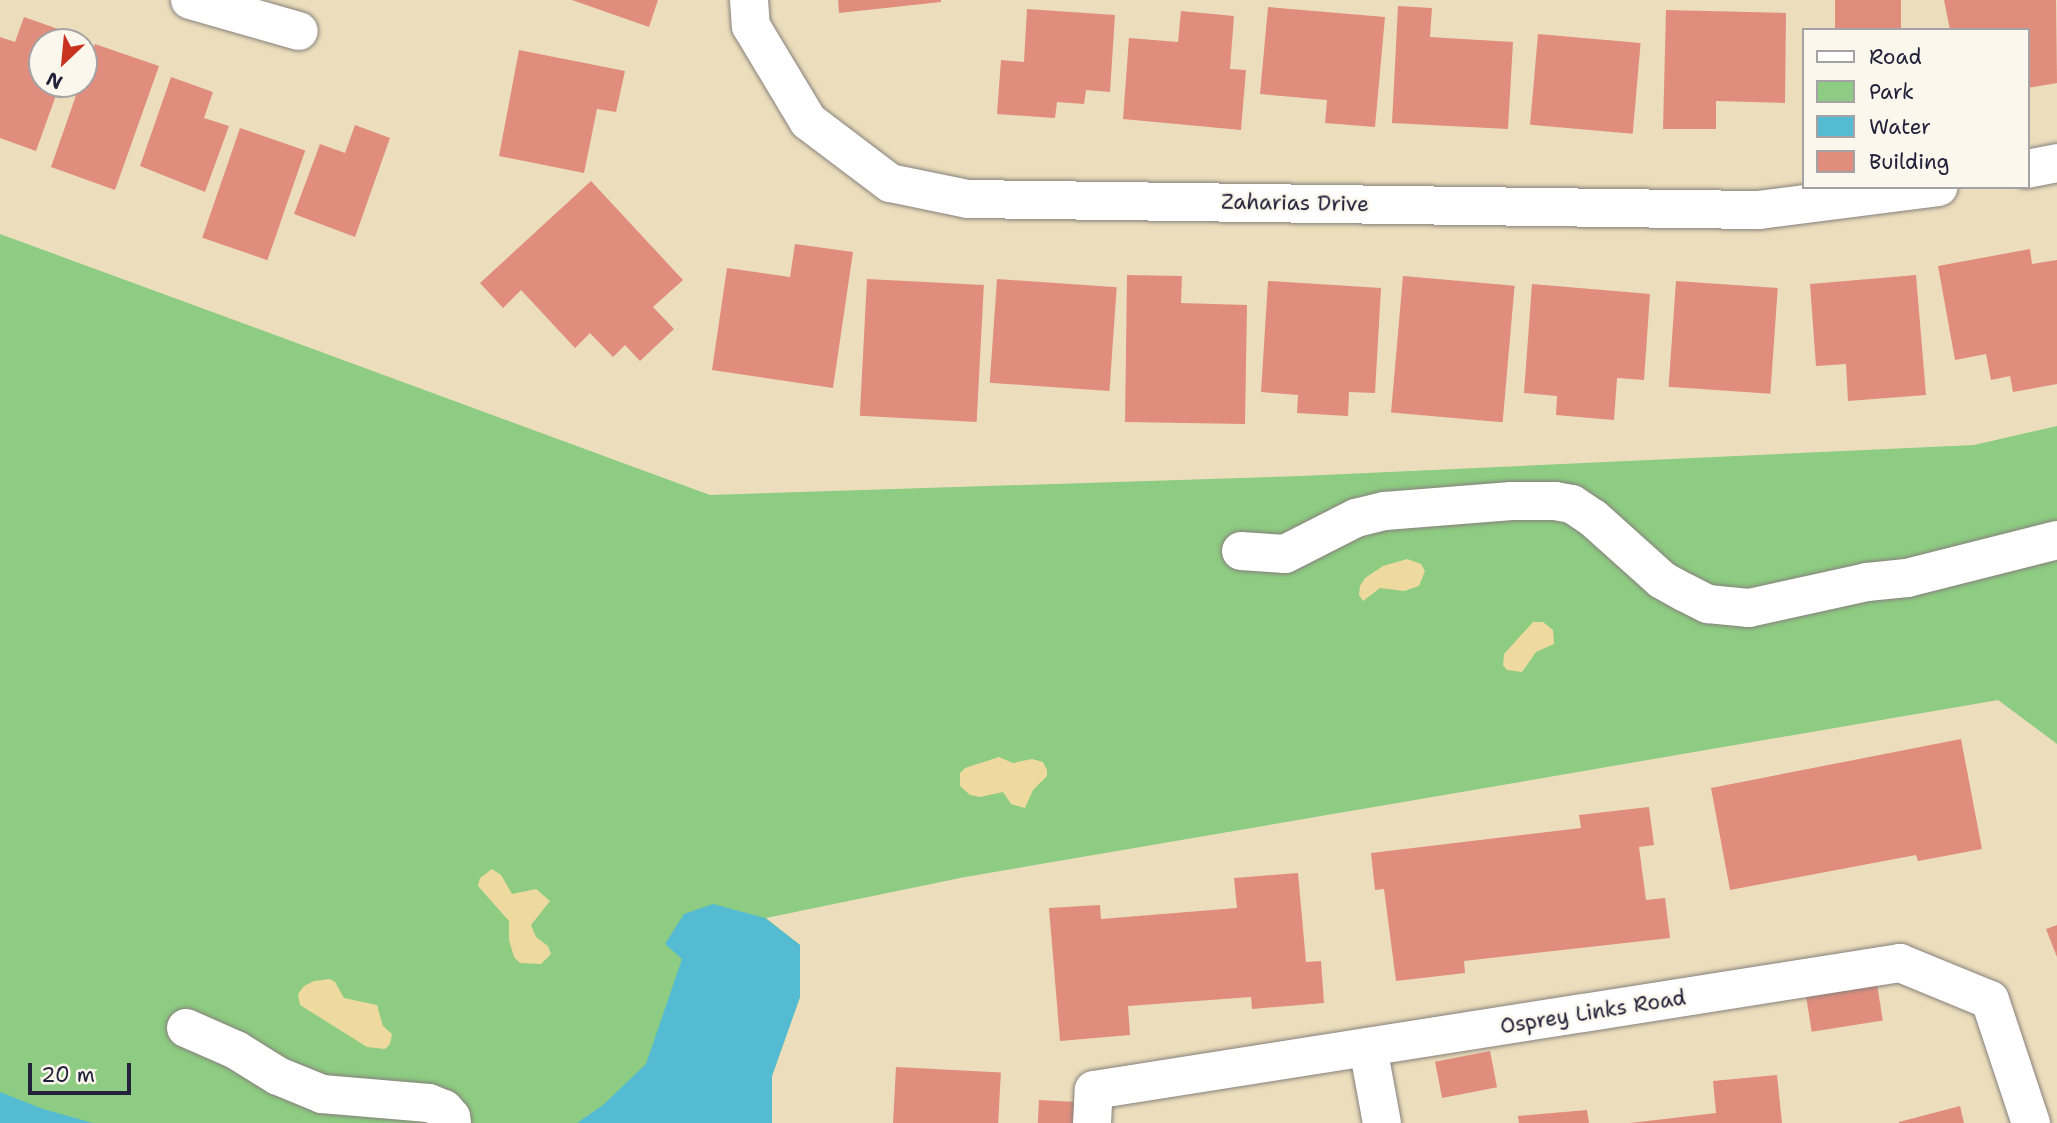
<!DOCTYPE html>
<style>
body{margin:0}
#map{position:relative;width:2057px;height:1123px;overflow:hidden;background:#ecdebc;font-family:"Shantell Sans",sans-serif}
div>[style]{position:absolute}
[style*='--x']{left:calc(var(--x)*1px);top:calc(var(--y)*1px);width:calc(var(--w)*1px);rotate:calc(var(--a)*1deg)}
.green>*{inset:0;background:#8dcc82}
.sand>*{inset:0;background:#eeda9e}
.water>*{inset:0;background:#55bbd3}
.building>*{inset:0;background:#e08d7d;transform-origin:0 0}
.roads{filter:drop-shadow(0 0 2px #87807c) drop-shadow(0 0 2px #87807c)}
.minor>*{height:38px;margin:-19px;padding:0 19px;transform-origin:19px;border-radius:19px;background:#fff}
span{translate:-50% -50%;white-space:nowrap;text-align:center;line-height:1.15;-webkit-text-stroke:5px #fbf7ec;paint-order:stroke}
.street-label{font-size:21px;color:#22223b}
.legend{position:absolute;left:1802px;top:28px;width:228px;height:161px;box-sizing:border-box;background:#fbf7ec;border:2px solid #a4a2a5;margin:0;padding:9px 12px;list-style:none;font-size:21px;color:#22223b}
.legend li{display:flex;align-items:center;gap:14px;height:35px}
.legend b{width:35px;border:2px solid #a4a2a5}
.north{position:absolute;left:28px;top:28px;width:70px;height:70px;box-sizing:border-box;background:#fbf7ec;border:2px solid #a4a2a5;border-radius:50%;rotate:206deg;font-size:19px;font-weight:700;line-height:28px;text-align:center;color:#22223b}
.north::after{content:'';display:block;margin:auto;width:24px;height:32px;background:#c8321e;clip-path:polygon(50% 0,100% 100%,50% 72%,0 100%)}
.scale{position:absolute;left:28px;top:1063px;width:103px;height:32px;box-sizing:border-box;border:4px solid #22223b;border-top:0;padding-left:9px;font-size:21px;line-height:24px;white-space:nowrap;color:#22223b;-webkit-text-stroke:5px #fbf7ec;paint-order:stroke}
</style>
<div id="map">
<div class="green">
<div style="clip-path:polygon(0 234px,710px 495px,1301px 476px,1974px 445px,2057px 426px,2057px 744px,1998px 700px,965px 877px,766px 918px,800px 945px,800px 997px,772px 1076px,772px 1123px,0 1123px)"></div>
</div>
<div class="sand">
<div style="clip-path:polygon(1407px 559px,1421px 564px,1425px 571px,1419px 586px,1404px 591px,1380px 588px,1363px 601px,1359px 595px,1360px 586px,1365px 578px,1383px 566px)"></div>
<div style="clip-path:polygon(1533px 622px,1543px 622px,1553px 630px,1554px 644px,1536px 652px,1522px 672px,1507px 670px,1503px 665px,1504px 654px)"></div>
<div style="clip-path:polygon(999px 757px,1013px 763px,1032px 759px,1043px 762px,1047px 770px,1047px 776px,1033px 790px,1025px 808px,1011px 804px,1003px 792px,980px 797px,970px 795px,960px 786px,960px 773px,965px 768px)"></div>
<div style="clip-path:polygon(492px 869px,501px 875px,512px 894px,536px 889px,550px 901px,531px 925px,536px 937px,548px 946px,551px 954px,541px 964px,520px 963px,514px 957px,509px 940px,509px 921px,478px 886px,480px 878px)"></div>
<div style="clip-path:polygon(330px 979px,335px 982px,344px 998px,377px 1005px,383px 1026px,392px 1034px,390px 1044px,385px 1049px,367px 1047px,300px 1005px,298px 994px,304px 986px,314px 981px)"></div>
</div>
<div class="water">
<div style="clip-path:polygon(713px 904px,765px 918px,800px 945px,800px 997px,772px 1076px,772px 1123px,577px 1123px,603px 1105px,646px 1064px,682px 959px,665px 944px,684px 914px)"></div>
<div style="clip-path:polygon(0 1092px,43px 1109px,93px 1123px,0 1123px)"></div>
</div>
<div class="building">
<div style="clip-path:polygon(572px 0,658px 0,649px 27px)"></div>
<div style="clip-path:polygon(838px 0,941px 0,941px 2px,839px 13px)"></div>
<div style="left:1835px;top:0;width:66px;height:30px"></div>
<div style="clip-path:polygon(1944px 0,2056px 0,2057px 83px,2027px 88px,2027px 30px,1950px 30px)"></div>
<div style="clip-path:polygon(1398px 6px,1432px 8px,1430px 37px,1513px 42px,1508px 129px,1392px 123px)"></div>
<div style="clip-path:polygon(1268px 7px,1385px 17px,1375px 127px,1325px 123px,1327px 100px,1260px 94px)"></div>
<div style="clip-path:polygon(1027px 9px,1115px 15px,1110px 92px,1086px 90px,1084px 104px,1057px 102px,1055px 118px,997px 114px,1001px 60px,1024px 62px)"></div>
<div style="clip-path:polygon(1666px 10px,1786px 13px,1785px 103px,1716px 101px,1716px 129px,1663px 129px)"></div>
<div style="clip-path:polygon(1181px 11px,1234px 16px,1230px 69px,1246px 70px,1241px 130px,1123px 119px,1129px 38px,1178px 42px)"></div>
<div style="clip-path:polygon(24px 17px,78px 36px,76px 42px,42px 42px,42px 84px,60px 84px,36px 151px,0 138px,0 37px,15px 42px)"></div>
<div style="left:1538px;top:34px;width:103px;height:91px;rotate:5deg"></div>
<div style="clip-path:polygon(95px 44px,159px 66px,115px 190px,51px 167px,80px 84px,84px 84px,84px 74px)"></div>
<div style="clip-path:polygon(519px 50px,625px 71px,616px 112px,597px 109px,584px 173px,499px 156px)"></div>
<div style="clip-path:polygon(171px 77px,213px 92px,204px 118px,229px 126px,205px 192px,140px 166px)"></div>
<div style="clip-path:polygon(355px 125px,390px 138px,355px 237px,294px 214px,320px 144px,345px 153px)"></div>
<div style="left:240px;top:128px;width:69px;height:116px;rotate:19deg"></div>
<div style="clip-path:polygon(591px 181px,683px 280px,653px 307px,674px 329px,640px 361px,625px 345px,613px 357px,590px 333px,575px 348px,521px 290px,503px 308px,480px 283px)"></div>
<div style="clip-path:polygon(795px 244px,853px 252px,833px 388px,712px 370px,727px 268px,790px 277px)"></div>
<div style="clip-path:polygon(2030px 249px,2032px 264px,2057px 260px,2057px 384px,2013px 392px,2010px 376px,1991px 380px,1986px 354px,1955px 360px,1938px 266px)"></div>
<div style="clip-path:polygon(1127px 275px,1182px 276px,1181px 303px,1247px 305px,1245px 424px,1125px 422px)"></div>
<div style="clip-path:polygon(1916px 275px,1926px 395px,1848px 401px,1846px 364px,1816px 366px,1810px 284px)"></div>
<div style="left:1403px;top:276px;width:112px;height:137px;rotate:5deg"></div>
<div style="left:867px;top:279px;width:117px;height:137px;rotate:3deg"></div>
<div style="left:997px;top:279px;width:120px;height:104px;rotate:4deg"></div>
<div style="clip-path:polygon(1268px 281px,1381px 288px,1375px 393px,1349px 392px,1348px 416px,1297px 413px,1298px 395px,1261px 392px)"></div>
<div style="left:1676px;top:281px;width:102px;height:106px;rotate:4deg"></div>
<div style="clip-path:polygon(1532px 284px,1650px 294px,1644px 380px,1617px 378px,1614px 420px,1556px 415px,1557px 396px,1524px 393px)"></div>
<div style="clip-path:polygon(1961px 739px,1982px 849px,1918px 861px,1916px 855px,1730px 890px,1711px 788px)"></div>
<div style="clip-path:polygon(1649px 807px,1654px 845px,1639px 847px,1646px 900px,1665px 898px,1670px 938px,1464px 961px,1465px 973px,1396px 981px,1384px 889px,1375px 890px,1371px 853px,1581px 828px,1579px 815px)"></div>
<div style="clip-path:polygon(1298px 873px,1306px 962px,1321px 961px,1324px 1003px,1252px 1009px,1251px 997px,1128px 1006px,1130px 1035px,1060px 1041px,1049px 908px,1100px 905px,1101px 919px,1237px 908px,1234px 878px)"></div>
<div style="clip-path:polygon(2057px 925px,2057px 957px,2046px 929px)"></div>
<div style="left:1877px;top:984px;width:37px;height:72px;rotate:81deg"></div>
<div style="left:1490px;top:1051px;width:37px;height:56px;rotate:79deg"></div>
<div style="left:896px;top:1067px;width:105px;height:56px;rotate:3deg"></div>
<div style="clip-path:polygon(1777px 1075px,1782px 1123px,1630px 1123px,1716px 1113px,1713px 1081px)"></div>
<div style="left:1039px;top:1100px;width:37px;height:23px;rotate:3deg"></div>
<div style="clip-path:polygon(1960px 1106px,1964px 1123px,1899px 1123px,1899px 1122px)"></div>
<div style="clip-path:polygon(1587px 1110px,1589px 1123px,1519px 1123px,1518px 1116px)"></div>
</div>
<div class="roads">
<div class="minor">
<div style="--x:190;--y:0;--w:113;--a:15.9"></div>
<div style="--x:749;--y:0;--w:26;--a:86"></div>
<div style="--x:751;--y:26;--w:111;--a:59"></div>
<div style="--x:808;--y:121;--w:103;--a:37.1"></div>
<div style="--x:890;--y:183;--w:80;--a:11.6"></div>
<div style="--x:968;--y:199;--w:791;--a:0.8"></div>
<div style="--x:1759;--y:210;--w:181;--a:-7.3"></div>
<div style="--x:2027;--y:169;--w:31;--a:-11"></div>
<div style="--x:1241;--y:551;--w:44;--a:3.9"></div>
<div style="--x:1285;--y:554;--w:80;--a:-26.9"></div>
<div style="--x:1356;--y:518;--w:30;--a:-14"></div>
<div style="--x:1385;--y:511;--w:127;--a:-4.5"></div>
<div style="--x:1512;--y:501;--w:43;--a:0"></div>
<div style="--x:1555;--y:501;--w:17;--a:10"></div>
<div style="--x:1572;--y:504;--w:25;--a:34"></div>
<div style="--x:1593;--y:518;--w:93;--a:41.9"></div>
<div style="--x:1662;--y:580;--w:25;--a:29"></div>
<div style="--x:1684;--y:592;--w:27;--a:27"></div>
<div style="--x:1708;--y:604;--w:41;--a:5.6"></div>
<div style="--x:1749;--y:608;--w:121;--a:-12.4"></div>
<div style="--x:1867;--y:582;--w:40;--a:-5.7"></div>
<div style="--x:1907;--y:578;--w:155;--a:-14.2"></div>
<div style="--x:186;--y:1028;--w:55;--a:23.7"></div>
<div style="--x:236;--y:1050;--w:49;--a:31.8"></div>
<div style="--x:278;--y:1076;--w:48;--a:22.2"></div>
<div style="--x:322;--y:1094;--w:107;--a:4.8"></div>
<div style="--x:429;--y:1103;--w:16;--a:22"></div>
<div style="--x:444;--y:1109;--w:11;--a:49"></div>
<div style="--x:451;--y:1117;--w:6;--a:81"></div>
<div style="--x:1368;--y:1047;--w:77;--a:79.6"></div>
<div style="--x:1092;--y:1123;--w:33;--a:-87"></div>
<div style="--x:1094;--y:1090;--w:816;--a:-8.95"></div>
<div style="--x:1900;--y:963;--w:97;--a:22.3"></div>
<div style="--x:1990;--y:1000;--w:130;--a:71.6"></div>
</div>
</div>
<div class="street-label">
<span style="left:1295px;top:203px;rotate:1deg">Zaharias Drive</span>
<span style="left:1593px;top:1012px;rotate:-9deg">Osprey Links Road</span>
</div>
<ul class="legend">
<li><b style="height:9px;background:#fff"></b>Road</li>
<li><b style="height:19px;background:#8dcc82"></b>Park</li>
<li><b style="height:19px;background:#55bbd3"></b>Water</li>
<li><b style="height:19px;background:#e08d7d"></b>Building</li>
</ul>
<div class="north">N</div>
<div class="scale">20 m</div>
</div>
